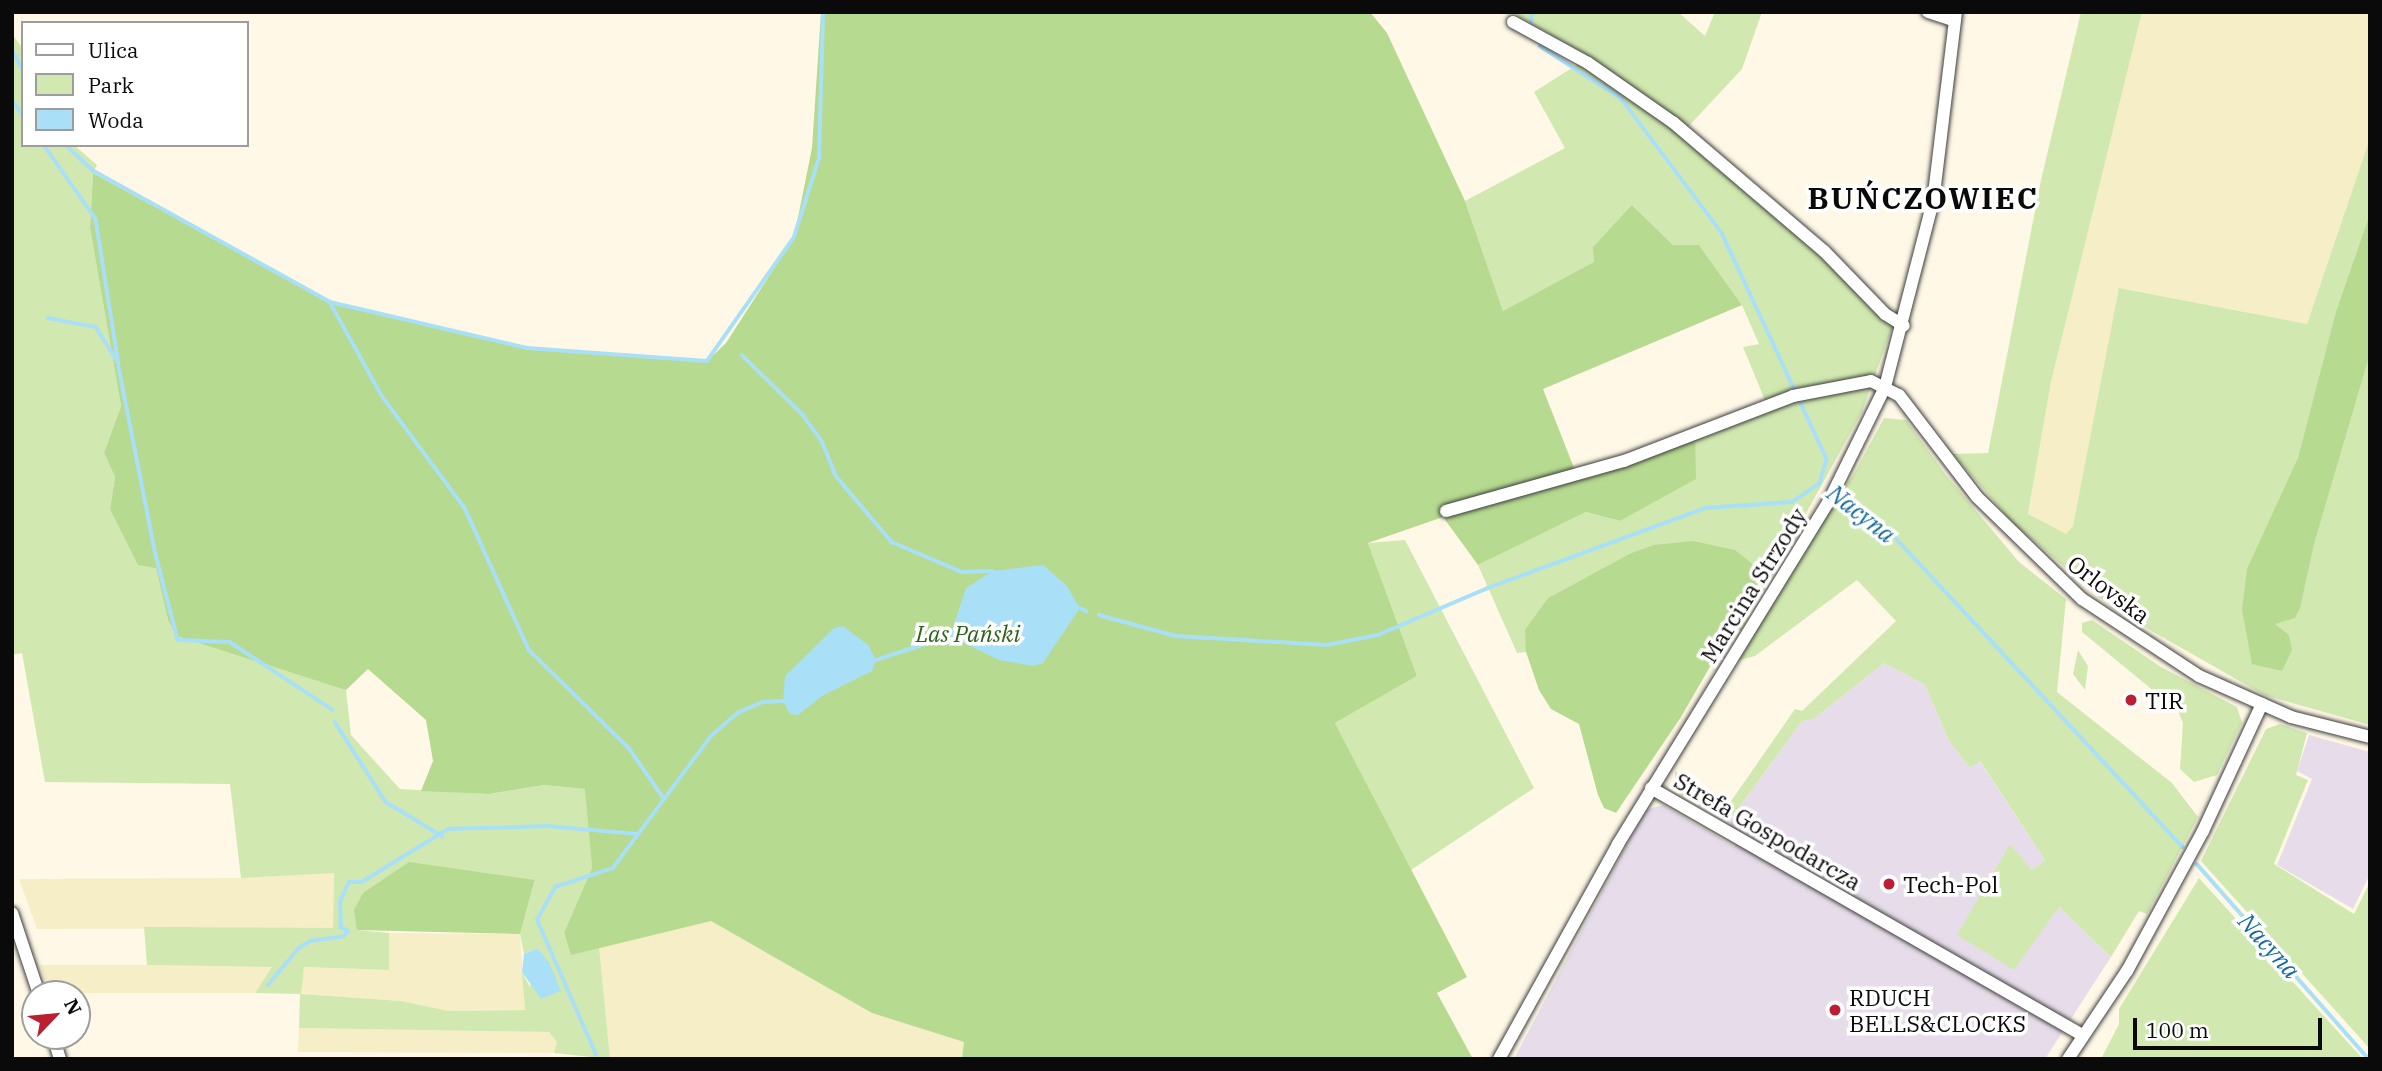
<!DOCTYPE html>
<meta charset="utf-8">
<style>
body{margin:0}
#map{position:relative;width:2382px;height:1071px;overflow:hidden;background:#fff8e6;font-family:"IBM Plex Serif",serif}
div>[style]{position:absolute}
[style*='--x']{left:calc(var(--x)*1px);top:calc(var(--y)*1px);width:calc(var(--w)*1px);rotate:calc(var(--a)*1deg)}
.industrial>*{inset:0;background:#e7ddea}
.farmland>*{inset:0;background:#f5eec6}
.green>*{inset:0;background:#d1e9b0}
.forest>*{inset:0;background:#b6da8f}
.water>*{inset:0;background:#a9e0f8}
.stream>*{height:3.5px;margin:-1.75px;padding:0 1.75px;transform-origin:1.75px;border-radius:1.75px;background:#a9e0f8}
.roads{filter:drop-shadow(0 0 2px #3d3d3d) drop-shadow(0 0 2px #3d3d3d)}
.minor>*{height:12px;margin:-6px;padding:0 6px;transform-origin:6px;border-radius:6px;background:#fff}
.dots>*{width:19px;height:19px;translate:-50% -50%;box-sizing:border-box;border:4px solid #fff;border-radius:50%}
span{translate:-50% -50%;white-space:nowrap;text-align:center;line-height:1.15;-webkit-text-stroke:7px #fff;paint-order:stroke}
.street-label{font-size:23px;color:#0a0a0a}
.park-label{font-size:23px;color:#2d621a;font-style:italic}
.poi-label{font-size:23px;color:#0a0a0a}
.left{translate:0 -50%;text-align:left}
.water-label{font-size:24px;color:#11699d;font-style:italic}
.district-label{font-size:30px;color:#0a0a0a;font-weight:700;letter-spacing:2px}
.frame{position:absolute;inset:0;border:14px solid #0a0a0a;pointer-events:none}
.legend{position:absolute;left:21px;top:21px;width:228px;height:126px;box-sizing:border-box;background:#fff;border:2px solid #9d9d9d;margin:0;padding:9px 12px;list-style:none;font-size:21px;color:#0a0a0a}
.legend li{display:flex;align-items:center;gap:14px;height:35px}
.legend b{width:35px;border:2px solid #9d9d9d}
.north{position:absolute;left:21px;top:980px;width:70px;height:70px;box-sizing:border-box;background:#fff;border:2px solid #9d9d9d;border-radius:50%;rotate:64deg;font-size:19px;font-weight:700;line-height:28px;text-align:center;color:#0a0a0a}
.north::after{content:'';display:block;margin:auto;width:24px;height:32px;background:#bc1f31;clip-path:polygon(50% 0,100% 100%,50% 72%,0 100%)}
.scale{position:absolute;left:2133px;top:1018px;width:189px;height:32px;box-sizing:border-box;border:4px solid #0a0a0a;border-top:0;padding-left:9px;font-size:21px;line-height:24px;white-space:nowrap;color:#0a0a0a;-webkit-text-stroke:5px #fff;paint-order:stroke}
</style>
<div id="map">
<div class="industrial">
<div style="clip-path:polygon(1884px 663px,1925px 685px,1949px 741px,1970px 768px,1979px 760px,2045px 860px,2032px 870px,2010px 845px,2059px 907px,2111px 957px,2045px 1059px,1514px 1059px,1645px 810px,1663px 805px,1735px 847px,1730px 820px,1801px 722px,1815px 718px)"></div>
<div style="clip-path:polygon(2309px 735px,2370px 752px,2370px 874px,2353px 909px,2277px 865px,2312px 779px,2297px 771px)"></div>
</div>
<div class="farmland">
<div style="clip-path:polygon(2142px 12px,2370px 12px,2370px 138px,2307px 324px,2120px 288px,2073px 526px,2066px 535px,2028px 515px,2051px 382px)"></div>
<div style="clip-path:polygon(334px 872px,333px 928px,37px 929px,19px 879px,241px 878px)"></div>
<div style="clip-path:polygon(711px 921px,872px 1013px,964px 1042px,962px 1059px,610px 1059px,599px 946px)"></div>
<div style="clip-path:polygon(389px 933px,520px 934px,525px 1010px,449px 1011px,401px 1001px,300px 994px,304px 967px,388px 970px)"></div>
<div style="clip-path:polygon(40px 965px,147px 965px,272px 967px,255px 993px,50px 993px)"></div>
<div style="clip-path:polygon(299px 1028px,549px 1032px,557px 1042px,554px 1053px,298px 1052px)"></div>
</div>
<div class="green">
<div style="clip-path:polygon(1512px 12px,1678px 12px,1705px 36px,1715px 12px,1762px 12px,1742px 69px,1687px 128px,1893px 325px,1862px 412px,1741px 631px,1736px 628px,1752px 599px,1629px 554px,1548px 598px,1526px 630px,1526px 652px,1517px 653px,1478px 565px,1586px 512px,1620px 521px,1695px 479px,1695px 436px,1769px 410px,1743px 347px,1759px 344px,1742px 305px,1699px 245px,1673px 245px,1632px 205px,1595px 262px,1503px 311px,1465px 201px,1565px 148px,1534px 92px,1589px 57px)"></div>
<div style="clip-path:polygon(2081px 12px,2142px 12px,2051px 382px,2028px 514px,2066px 534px,2073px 526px,2119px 288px,2307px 324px,2370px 138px,2370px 725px,2264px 695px,2113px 609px,2012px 522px,1953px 454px,1988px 453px,2041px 180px)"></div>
<div style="clip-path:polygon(evenodd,12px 34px,23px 49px,23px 145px,74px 145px,97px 165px,93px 173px,90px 228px,121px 406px,104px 453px,115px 477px,110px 509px,156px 567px,168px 620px,346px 690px,351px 735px,400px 789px,489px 794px,544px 785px,586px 789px,592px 868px,564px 934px,571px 954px,599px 946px,610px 1059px,554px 1053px,557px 1042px,549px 1032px,299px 1028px,300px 994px,255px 993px,272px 967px,147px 965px,144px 927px,333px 928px,334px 873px,241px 878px,230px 784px,45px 782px,22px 653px,12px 655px,12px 34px,535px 881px,520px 934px,524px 954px,537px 948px,530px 987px,522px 972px,525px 1010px,449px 1011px,401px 1001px,301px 994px,304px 967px,389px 970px,389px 933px,357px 930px,535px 881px)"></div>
<div style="clip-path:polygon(1884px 418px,1906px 420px,1946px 475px,2019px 562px,2066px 599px,2057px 692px,2172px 783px,2198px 817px,2147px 914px,2139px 911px,2111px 957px,2059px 907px,2014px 970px,1957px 935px,2010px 844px,2032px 870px,2045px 860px,1980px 761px,1970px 768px,1949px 741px,1925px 685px,1884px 663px,1815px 718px,1801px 722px,1730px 820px,1679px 793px,1675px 782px,1675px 771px,1727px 807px,1795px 709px,1802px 711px,1896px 621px,1857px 580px,1755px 656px,1729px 663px,1855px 472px)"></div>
<div style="clip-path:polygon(1405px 540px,1534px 788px,1411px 870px,1335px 723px,1417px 676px,1368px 543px)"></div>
<div style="clip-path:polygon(2092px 620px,2161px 667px,2237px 707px,2242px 723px,2217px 775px,2194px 782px,2180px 769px,2183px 723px,2178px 711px,2082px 632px,2082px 623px)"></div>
<div style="clip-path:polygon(2078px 650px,2088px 666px,2085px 690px,2073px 674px)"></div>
<div style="clip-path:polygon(2280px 724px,2307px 733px,2296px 775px,2308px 780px,2274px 864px,2354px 914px,2370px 882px,2370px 1049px,2201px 861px,2266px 729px)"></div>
<div style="clip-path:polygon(2199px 878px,2311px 1002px,2363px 1059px,2101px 1059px,2119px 1024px,2119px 1009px)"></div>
</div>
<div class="forest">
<div style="clip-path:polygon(821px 12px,1370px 12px,1387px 33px,1465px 201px,1503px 311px,1594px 262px,1593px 247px,1632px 205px,1673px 245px,1699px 245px,1742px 305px,1543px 389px,1576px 473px,1695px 431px,1696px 479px,1620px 521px,1586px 512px,1478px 565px,1443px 517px,1368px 543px,1417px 676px,1335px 723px,1467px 977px,1437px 993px,1473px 1059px,962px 1059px,964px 1042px,872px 1013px,711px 921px,571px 955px,564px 933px,592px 868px,585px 789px,544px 785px,489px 794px,421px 791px,433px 761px,426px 720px,368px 669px,346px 690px,177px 636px,168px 620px,156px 568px,138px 565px,110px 509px,115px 477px,104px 453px,121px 406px,90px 228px,93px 173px,330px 302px,527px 348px,707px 361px,726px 343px,794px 237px,812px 148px)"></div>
<div style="clip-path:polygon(2370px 214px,2370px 353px,2314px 544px,2300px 608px,2295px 618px,2275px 624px,2289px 635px,2292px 650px,2282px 671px,2252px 664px,2242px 610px,2247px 569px,2298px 458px,2336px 312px)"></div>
<div style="clip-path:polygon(1693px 541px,1735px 550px,1760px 570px,1757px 585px,1681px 717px,1616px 813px,1604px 808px,1598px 795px,1579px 724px,1551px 709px,1539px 690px,1526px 652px,1525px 630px,1548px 598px,1629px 554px,1654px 545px)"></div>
<div style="clip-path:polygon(409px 862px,535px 880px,520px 934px,357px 930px,354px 910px,363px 893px)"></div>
</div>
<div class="water">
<div style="clip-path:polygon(1043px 565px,1066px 585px,1080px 608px,1043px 663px,1033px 666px,999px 660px,950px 636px,966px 588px,993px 571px)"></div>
<div style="clip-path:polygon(843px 626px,868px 645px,876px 660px,872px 671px,822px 696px,798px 715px,790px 714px,783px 701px,785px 676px,834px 628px)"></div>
<div style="clip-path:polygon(537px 948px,549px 962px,561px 991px,541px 999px,522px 972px,524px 954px)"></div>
</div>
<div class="stream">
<div style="--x:1531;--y:22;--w:10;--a:-84"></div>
<div style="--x:1540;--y:46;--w:96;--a:32.7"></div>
<div style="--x:1621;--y:98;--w:169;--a:53.2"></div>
<div style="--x:1722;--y:233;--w:249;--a:65.1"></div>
<div style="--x:1827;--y:459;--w:25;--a:106"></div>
<div style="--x:12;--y:49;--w:24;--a:62"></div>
<div style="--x:12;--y:100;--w:19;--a:54"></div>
<div style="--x:44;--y:145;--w:90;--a:54.9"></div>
<div style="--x:96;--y:219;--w:143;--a:81.1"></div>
<div style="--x:66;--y:145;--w:38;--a:43"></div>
<div style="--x:94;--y:171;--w:270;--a:29"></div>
<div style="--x:330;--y:302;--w:202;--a:13.1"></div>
<div style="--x:527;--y:348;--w:180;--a:4.1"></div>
<div style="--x:707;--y:361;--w:151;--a:-54.9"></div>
<div style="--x:794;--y:237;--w:83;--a:-72.4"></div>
<div style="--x:819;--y:158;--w:146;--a:-88.4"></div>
<div style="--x:330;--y:302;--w:107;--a:61"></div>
<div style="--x:382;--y:396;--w:139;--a:53.5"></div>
<div style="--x:465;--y:508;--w:156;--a:65.7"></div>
<div style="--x:529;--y:650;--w:140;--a:44.4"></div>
<div style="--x:629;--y:748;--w:60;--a:55.2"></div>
<div style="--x:48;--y:318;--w:49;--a:10.6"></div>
<div style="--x:96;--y:327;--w:41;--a:57.8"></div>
<div style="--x:118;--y:362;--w:197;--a:78.9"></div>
<div style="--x:156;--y:555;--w:88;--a:75.5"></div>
<div style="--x:178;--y:640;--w:52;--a:2.2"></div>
<div style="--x:230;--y:642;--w:123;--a:33.4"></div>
<div style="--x:742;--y:355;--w:86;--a:44.5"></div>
<div style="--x:803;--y:415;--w:32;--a:54"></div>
<div style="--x:822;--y:441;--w:38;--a:68"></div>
<div style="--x:836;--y:476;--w:87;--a:49.7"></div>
<div style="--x:892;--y:542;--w:76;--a:23.2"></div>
<div style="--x:962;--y:572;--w:31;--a:-2"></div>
<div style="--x:1836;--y:494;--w:69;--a:35.5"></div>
<div style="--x:1892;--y:534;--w:427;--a:47.1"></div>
<div style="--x:1080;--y:608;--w:7;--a:27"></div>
<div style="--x:1099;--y:615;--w:80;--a:15.3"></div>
<div style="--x:1176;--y:636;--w:151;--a:3.4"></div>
<div style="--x:1327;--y:645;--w:52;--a:-11.1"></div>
<div style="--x:1378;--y:635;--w:120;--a:-23.1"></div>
<div style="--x:1488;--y:588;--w:231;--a:-20.2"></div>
<div style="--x:1705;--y:508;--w:87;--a:-3.9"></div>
<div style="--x:1792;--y:502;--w:34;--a:-34"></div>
<div style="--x:876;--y:660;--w:78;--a:-18"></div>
<div style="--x:335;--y:722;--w:95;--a:57.5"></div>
<div style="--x:386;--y:802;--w:66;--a:31.3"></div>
<div style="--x:2197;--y:864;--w:260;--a:48.6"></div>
<div style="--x:268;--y:985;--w:48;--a:-50"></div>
<div style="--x:299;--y:948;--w:13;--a:-32"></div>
<div style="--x:310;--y:941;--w:34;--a:-8"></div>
<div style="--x:344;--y:936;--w:6;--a:-51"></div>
<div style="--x:348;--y:931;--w:8;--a:-157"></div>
<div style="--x:341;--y:928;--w:26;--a:-92"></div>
<div style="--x:340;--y:902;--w:22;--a:-66"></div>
<div style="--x:349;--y:882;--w:13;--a:0"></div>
<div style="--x:362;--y:882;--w:101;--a:-31.6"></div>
<div style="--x:448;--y:829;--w:100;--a:-1.7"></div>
<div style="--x:548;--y:826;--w:89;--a:5.1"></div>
<div style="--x:596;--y:1055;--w:147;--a:-113.6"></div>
<div style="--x:537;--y:920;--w:38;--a:-61"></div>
<div style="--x:555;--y:887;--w:61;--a:-18.1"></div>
<div style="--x:613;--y:868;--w:164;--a:-53.4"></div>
<div style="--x:711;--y:736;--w:35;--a:-41"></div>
<div style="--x:737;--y:713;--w:28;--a:-23"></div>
<div style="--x:763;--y:702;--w:20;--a:-3"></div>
</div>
<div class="roads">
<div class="minor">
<div style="--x:1928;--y:12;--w:28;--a:18"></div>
<div style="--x:1513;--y:22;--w:85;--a:28.7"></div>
<div style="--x:1588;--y:63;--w:105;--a:34.9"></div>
<div style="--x:1674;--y:123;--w:197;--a:40.5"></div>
<div style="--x:1824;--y:251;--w:88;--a:45.9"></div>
<div style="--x:1885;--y:314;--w:22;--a:32"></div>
<div style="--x:1446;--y:511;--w:185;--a:-15.7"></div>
<div style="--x:1624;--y:461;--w:181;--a:-21"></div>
<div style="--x:1793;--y:396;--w:79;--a:-10.9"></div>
<div style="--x:1871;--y:381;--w:31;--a:27"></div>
<div style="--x:1899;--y:395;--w:128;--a:52.6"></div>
<div style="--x:1977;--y:497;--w:146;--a:44.2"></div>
<div style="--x:2082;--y:599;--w:140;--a:33.3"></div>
<div style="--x:2199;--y:676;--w:101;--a:24"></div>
<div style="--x:2291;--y:717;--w:81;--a:14.2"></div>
<div style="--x:1651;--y:788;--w:498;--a:29.8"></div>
<div style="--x:12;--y:913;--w:85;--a:71.6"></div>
<div style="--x:53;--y:1036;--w:24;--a:73"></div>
<div style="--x:1499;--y:1059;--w:246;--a:-61"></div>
<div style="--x:1618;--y:844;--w:400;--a:-58.4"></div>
<div style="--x:1828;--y:503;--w:129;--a:-63.8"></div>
<div style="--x:1885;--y:387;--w:191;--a:-75.5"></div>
<div style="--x:1933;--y:202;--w:191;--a:-83.1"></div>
<div style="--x:2068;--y:1059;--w:106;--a:-56.2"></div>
<div style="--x:2127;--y:971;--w:159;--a:-61.5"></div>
<div style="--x:2203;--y:831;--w:140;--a:-65.1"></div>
</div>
</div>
<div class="dots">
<div style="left:2131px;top:700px;background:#bc1f31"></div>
<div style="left:1889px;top:884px;background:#bc1f31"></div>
<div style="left:1835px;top:1010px;background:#bc1f31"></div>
</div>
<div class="street-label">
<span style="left:1753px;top:585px;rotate:-58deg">Marcina Strzody</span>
<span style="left:2109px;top:589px;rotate:37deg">Orlovska</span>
<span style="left:1768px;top:831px;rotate:30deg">Strefa Gospodarcza</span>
</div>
<div class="park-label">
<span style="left:968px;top:633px">Las Pański</span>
</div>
<div class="poi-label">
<span class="left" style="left:2145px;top:700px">TIR</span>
<span class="left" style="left:1903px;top:884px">Tech-Pol</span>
<span class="left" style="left:1849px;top:1010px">RDUCH<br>BELLS&amp;CLOCKS</span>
</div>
<div class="water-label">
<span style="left:1861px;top:514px;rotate:38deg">Nacyna</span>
<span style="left:2269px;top:946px;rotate:48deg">Nacyna</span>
</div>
<div class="district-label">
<span style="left:1923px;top:198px">BUŃCZOWIEC</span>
</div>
<div class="frame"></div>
<ul class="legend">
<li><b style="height:9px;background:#fff"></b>Ulica</li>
<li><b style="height:19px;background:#d1e9b0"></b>Park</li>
<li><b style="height:19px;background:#a9e0f8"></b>Woda</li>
</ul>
<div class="north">N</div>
<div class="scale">100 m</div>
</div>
